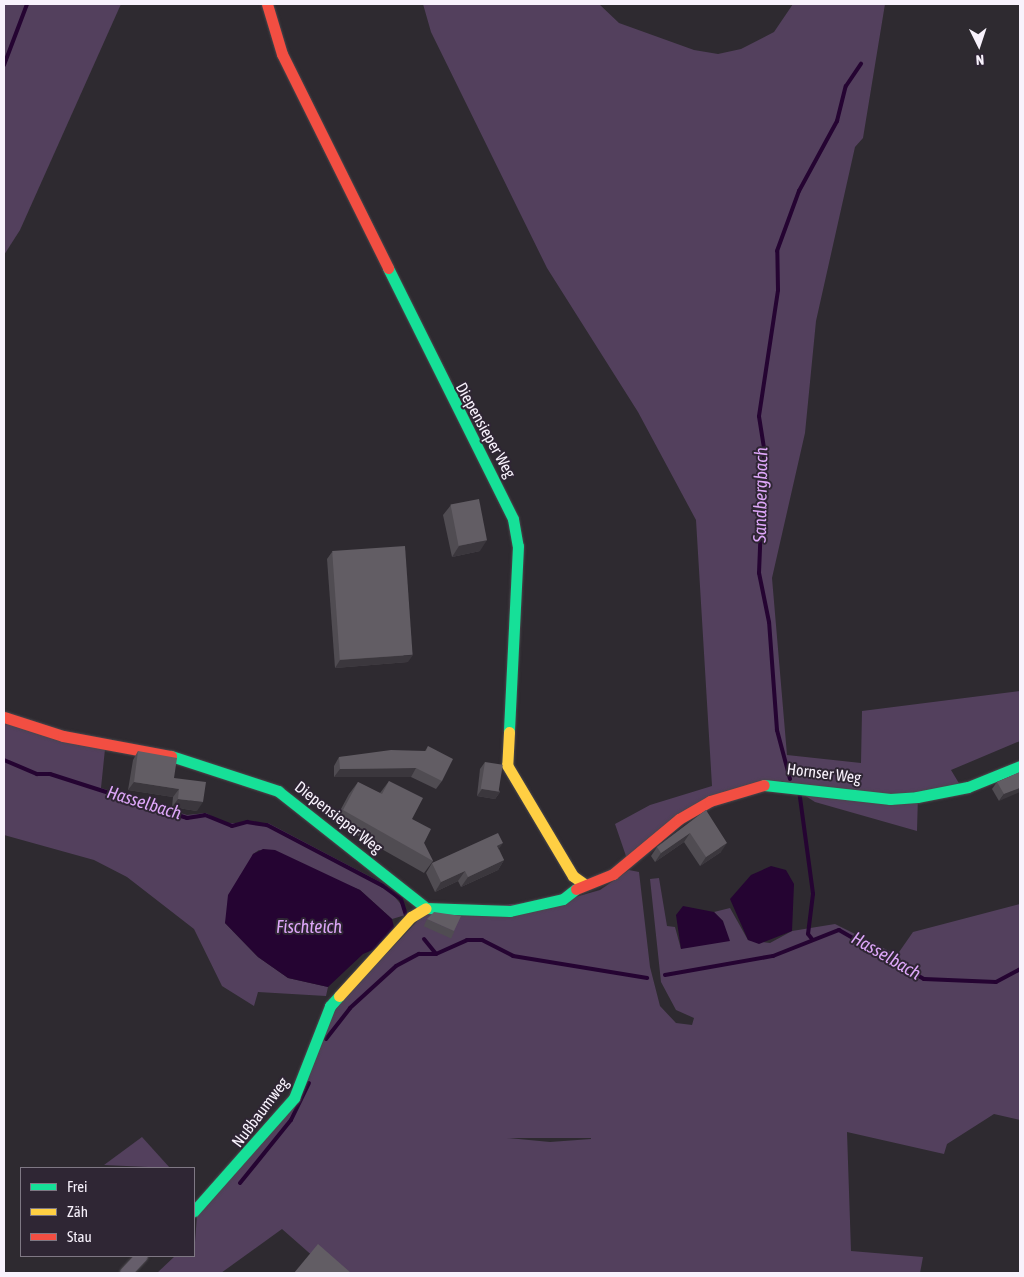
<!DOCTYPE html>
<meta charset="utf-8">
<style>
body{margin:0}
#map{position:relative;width:1024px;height:1277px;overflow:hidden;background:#2e2a30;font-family:"Asap Condensed",sans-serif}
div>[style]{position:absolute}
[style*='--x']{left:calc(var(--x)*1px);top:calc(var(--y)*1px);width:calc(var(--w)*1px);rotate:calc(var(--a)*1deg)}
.green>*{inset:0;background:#53405d}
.water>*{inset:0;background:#250432}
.stream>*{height:4px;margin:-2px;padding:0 2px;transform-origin:2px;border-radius:2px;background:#250432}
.roads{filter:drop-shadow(0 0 1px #4a474c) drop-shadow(0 0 1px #4a474c)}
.street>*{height:12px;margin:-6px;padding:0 6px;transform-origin:6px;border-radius:6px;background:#665e6b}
.fast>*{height:11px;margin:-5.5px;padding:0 5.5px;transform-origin:5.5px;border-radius:5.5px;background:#16e098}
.slow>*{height:11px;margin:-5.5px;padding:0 5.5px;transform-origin:5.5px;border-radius:5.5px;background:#ffcf43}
.jam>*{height:11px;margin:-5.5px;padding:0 5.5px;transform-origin:5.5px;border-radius:5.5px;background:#f24e42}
.wall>*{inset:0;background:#504c52;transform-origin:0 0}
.shaded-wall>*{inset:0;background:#3b373d}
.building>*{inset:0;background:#625d64;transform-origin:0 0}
span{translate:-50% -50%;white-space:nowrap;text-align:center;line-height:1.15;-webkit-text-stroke:4px #2f2634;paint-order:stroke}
.street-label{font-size:16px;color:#f8f2fc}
.water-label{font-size:18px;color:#dea7f9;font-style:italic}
.frame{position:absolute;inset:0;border:5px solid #f8f2fc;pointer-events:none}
.legend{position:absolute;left:20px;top:1167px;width:175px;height:90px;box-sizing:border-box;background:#2f2634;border:1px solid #7f7884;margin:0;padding:6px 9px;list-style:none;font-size:15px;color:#f8f2fc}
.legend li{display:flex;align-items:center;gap:10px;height:25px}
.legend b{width:25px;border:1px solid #7f7884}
.north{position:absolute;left:954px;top:20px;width:50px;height:50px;-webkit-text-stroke:4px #2f2634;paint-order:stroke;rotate:176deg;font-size:14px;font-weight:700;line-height:20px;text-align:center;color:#f8f2fc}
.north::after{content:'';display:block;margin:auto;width:18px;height:22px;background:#f8f2fc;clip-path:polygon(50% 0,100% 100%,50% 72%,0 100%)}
</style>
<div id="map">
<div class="green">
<div style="clip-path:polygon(4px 4px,121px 4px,20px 230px,4px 255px)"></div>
<div style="clip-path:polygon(423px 4px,599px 4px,619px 23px,694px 50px,718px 54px,741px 49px,774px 32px,793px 4px,885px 4px,863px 138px,855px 147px,816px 321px,805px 433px,772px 578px,787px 755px,861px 763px,862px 711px,1020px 691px,1020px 741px,951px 770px,960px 785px,918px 795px,917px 831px,815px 802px,782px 781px,726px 791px,627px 859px,615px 824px,650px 805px,712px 786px,696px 520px,638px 412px,547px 268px,431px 32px)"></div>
<div style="clip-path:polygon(4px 722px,105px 749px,101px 788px,187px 815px,206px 813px,224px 823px,268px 823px,384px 884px,409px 914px,392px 919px,360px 890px,259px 850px,253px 854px,225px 923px,258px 957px,288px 978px,328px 987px,326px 996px,258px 992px,254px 1006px,222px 986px,194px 929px,127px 877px,94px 860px,4px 835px)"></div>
<div style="clip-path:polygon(evenodd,629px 870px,639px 872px,650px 967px,660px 1006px,676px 1023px,692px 1025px,694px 1018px,676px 1010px,661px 982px,650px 879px,659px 878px,667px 926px,675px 927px,681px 949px,723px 921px,714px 912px,730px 908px,748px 940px,770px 943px,792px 931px,835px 924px,897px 955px,913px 932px,1020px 904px,1020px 1120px,994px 1114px,947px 1144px,944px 1154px,847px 1132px,851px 1251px,923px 1257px,920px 1273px,332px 1273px,282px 1229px,221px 1273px,157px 1273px,175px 1256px,194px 1256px,197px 1215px,298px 1100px,331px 1012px,427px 911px,565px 900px,600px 890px,629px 870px,507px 1138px,591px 1138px,591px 1139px,550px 1142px,507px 1138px)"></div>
<div style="clip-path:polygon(142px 1137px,170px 1168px,104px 1165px)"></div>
</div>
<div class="water">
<div style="clip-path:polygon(263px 849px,275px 850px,360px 890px,392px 919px,394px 927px,375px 949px,363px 954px,328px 987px,288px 978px,258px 957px,225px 923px,228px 895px,253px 854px)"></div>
<div style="clip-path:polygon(771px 866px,786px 870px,794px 884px,792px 931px,759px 944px,748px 940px,730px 899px,751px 875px)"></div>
<div style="clip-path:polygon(683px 906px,714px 912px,723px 921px,730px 941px,681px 949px,676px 915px)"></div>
</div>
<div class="stream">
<div style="--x:4;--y:65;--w:65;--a:-69.3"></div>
<div style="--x:4;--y:760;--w:36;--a:23"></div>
<div style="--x:37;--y:774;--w:13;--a:0"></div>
<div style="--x:50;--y:774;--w:144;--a:17.8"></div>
<div style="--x:187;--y:818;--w:18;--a:-9"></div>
<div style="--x:205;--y:815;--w:29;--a:22"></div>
<div style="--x:232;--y:826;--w:16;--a:-15"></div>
<div style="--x:247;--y:822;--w:20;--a:9"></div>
<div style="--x:267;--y:825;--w:131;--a:27.7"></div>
<div style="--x:383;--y:886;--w:22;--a:36"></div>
<div style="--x:401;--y:899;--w:17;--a:73"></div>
<div style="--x:790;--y:779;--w:51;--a:-104.9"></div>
<div style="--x:777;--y:730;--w:108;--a:-94.2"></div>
<div style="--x:769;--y:622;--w:50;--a:-101.5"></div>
<div style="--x:759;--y:573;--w:125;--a:-87.7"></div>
<div style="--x:764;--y:448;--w:32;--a:-99"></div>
<div style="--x:759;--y:416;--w:127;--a:-81.4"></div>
<div style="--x:778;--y:290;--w:39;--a:-91"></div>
<div style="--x:777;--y:251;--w:64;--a:-69.9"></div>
<div style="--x:799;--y:191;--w:80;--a:-61.5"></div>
<div style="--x:837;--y:121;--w:36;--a:-76"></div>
<div style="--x:846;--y:86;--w:27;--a:-56"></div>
<div style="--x:799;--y:790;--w:105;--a:82.3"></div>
<div style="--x:813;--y:894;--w:40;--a:97.1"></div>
<div style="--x:808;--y:934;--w:6;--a:51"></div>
<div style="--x:424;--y:939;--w:19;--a:51"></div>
<div style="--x:436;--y:954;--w:34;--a:-24"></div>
<div style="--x:467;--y:940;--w:15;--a:0"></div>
<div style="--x:482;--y:940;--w:35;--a:27"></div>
<div style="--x:513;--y:956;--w:136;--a:9.3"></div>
<div style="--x:665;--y:975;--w:110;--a:-10"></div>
<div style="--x:773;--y:956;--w:71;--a:-21.5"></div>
<div style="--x:839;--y:930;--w:98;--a:30"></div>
<div style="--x:924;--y:979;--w:72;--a:2.4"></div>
<div style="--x:996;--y:982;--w:27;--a:-28"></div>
<div style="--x:326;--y:1039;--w:39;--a:-52"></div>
<div style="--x:350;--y:1008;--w:62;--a:-42.4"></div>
<div style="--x:396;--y:966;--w:26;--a:-28"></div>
<div style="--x:419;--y:954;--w:17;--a:0"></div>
<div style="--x:240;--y:1183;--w:81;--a:-51"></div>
<div style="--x:291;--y:1120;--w:41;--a:-64.1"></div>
</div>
<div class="roads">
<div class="street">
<div style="--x:126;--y:1273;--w:23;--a:-47"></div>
</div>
<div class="fast">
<div style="--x:388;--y:268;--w:280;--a:63.5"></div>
<div style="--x:513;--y:519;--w:27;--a:80"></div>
<div style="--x:518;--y:546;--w:186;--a:92.8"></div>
<div style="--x:171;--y:756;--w:113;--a:18.1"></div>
<div style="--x:278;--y:791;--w:189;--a:38.3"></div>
<div style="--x:426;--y:908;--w:84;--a:2"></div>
<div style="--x:510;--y:911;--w:54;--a:-12.8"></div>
<div style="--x:563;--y:899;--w:16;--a:-38"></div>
<div style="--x:764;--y:785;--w:127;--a:6.3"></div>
<div style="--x:890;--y:799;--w:27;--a:-4"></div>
<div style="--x:917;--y:797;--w:52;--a:-11.1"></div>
<div style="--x:968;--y:787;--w:56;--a:-22"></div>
<div style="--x:194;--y:1211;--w:151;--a:-48.5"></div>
<div style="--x:294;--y:1098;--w:99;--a:-68.6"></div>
<div style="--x:330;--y:1006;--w:13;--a:-48"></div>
</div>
<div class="slow">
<div style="--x:509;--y:732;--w:33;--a:93"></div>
<div style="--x:507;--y:765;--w:129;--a:59.3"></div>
<div style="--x:573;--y:876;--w:12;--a:35"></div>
<div style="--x:339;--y:996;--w:107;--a:-47.7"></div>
<div style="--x:411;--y:917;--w:17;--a:-31"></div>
</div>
<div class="jam">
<div style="--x:267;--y:4;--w:52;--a:73.3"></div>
<div style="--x:282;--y:54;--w:239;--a:63.6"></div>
<div style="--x:4;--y:717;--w:62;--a:17.9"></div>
<div style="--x:63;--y:736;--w:110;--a:10.5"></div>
<div style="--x:576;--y:889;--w:40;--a:-22"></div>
<div style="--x:613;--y:874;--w:86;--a:-39.8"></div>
<div style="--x:679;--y:819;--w:36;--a:-30"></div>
<div style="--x:710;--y:801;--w:56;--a:-16.5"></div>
</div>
</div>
<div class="wall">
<div style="clip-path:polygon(451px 505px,480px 551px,452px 557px,443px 515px)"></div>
<div style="clip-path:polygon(332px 552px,408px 662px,335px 668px,327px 559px)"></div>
<div style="clip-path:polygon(428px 746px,442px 781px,436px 789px,411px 777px,334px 777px,334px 766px,339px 757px,425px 751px)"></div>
<div style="clip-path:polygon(138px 751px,174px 778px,197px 811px,172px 807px,173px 797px,128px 790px,133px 760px)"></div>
<div style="clip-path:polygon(485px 762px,500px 792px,495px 799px,477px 796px,480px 769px)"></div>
<div style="clip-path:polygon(1020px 772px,999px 801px,992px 789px,997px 782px)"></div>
<div style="clip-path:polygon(389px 781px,412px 819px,433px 861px,424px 873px,334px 822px,349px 794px,358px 782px,380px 793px)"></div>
<div style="clip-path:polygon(706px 810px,721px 852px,700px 866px,684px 842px,655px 862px,651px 856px,657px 847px)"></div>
<div style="clip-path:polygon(499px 849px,504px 860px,498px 870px,461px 887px,458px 881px,435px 892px,426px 873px,432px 863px)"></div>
<div style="left:427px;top:919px;width:30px;height:8px;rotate:24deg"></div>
</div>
<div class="shaded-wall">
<div style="clip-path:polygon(487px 540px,480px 551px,452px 557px,459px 546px)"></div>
<div style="clip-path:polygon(413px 655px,408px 662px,335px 668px,340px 660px)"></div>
<div style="clip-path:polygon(416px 768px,411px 777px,334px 777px,340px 769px)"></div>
<div style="clip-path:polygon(134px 782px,179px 789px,173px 797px,128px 790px)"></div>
<div style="clip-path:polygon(1020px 788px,1020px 792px,999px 801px,1004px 794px)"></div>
<div style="clip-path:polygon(482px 789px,500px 792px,495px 799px,477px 796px)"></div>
<div style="clip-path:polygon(178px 799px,203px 802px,197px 811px,172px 807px)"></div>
<div style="clip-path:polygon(690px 833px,684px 842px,655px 862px,661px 853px)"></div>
<div style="clip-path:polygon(503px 843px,496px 853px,497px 846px)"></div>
<div style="clip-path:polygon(727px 843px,721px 852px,700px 866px,706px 857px)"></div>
<div style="clip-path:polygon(504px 860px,498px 870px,461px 887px,468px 877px)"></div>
<div style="clip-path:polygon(465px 871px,458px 881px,435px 892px,441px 882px)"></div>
</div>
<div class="building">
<div style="left:479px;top:499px;width:42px;height:29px;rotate:79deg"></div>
<div style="left:405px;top:546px;width:109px;height:73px;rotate:86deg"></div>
<div style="clip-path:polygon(428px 746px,453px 759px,442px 781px,416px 768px,340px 769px,339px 757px,391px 750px,426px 751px)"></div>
<div style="clip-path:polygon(138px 751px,177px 758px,174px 778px,206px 782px,203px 802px,178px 799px,179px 789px,134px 782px)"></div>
<div style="left:485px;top:762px;width:18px;height:27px;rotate:9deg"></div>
<div style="clip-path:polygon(1020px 772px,1020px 788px,1004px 794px,997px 782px)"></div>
<div style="clip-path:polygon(389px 781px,423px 798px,412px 819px,431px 829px,424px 843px,433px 861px,343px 810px,358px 782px,382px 794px)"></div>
<div style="clip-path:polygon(706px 810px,727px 843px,706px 857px,690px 833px,661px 853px,657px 847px)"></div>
<div style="clip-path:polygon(498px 833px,503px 843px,497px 846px,504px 860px,468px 877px,465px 871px,441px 882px,432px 863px)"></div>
<div style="clip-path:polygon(434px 912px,461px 916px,454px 931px,427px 919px)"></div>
<div style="clip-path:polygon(318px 1244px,351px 1273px,294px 1273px)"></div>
</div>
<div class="street-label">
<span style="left:486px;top:430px;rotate:61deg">Diepensieper Weg</span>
<span style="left:824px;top:773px;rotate:7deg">Hornser Weg</span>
<span style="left:339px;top:817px;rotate:38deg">Diepensieper Weg</span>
<span style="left:260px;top:1112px;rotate:-53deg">Nußbaumweg</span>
</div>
<div class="water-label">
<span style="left:761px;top:495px;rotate:-89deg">Sandbergbach</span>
<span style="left:144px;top:803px;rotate:17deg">Hasselbach</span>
<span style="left:309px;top:927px">Fischteich</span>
<span style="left:886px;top:956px;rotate:30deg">Hasselbach</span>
</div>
<div class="frame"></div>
<ul class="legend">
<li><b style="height:6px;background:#16e098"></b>Frei</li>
<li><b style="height:6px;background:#ffcf43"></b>Zäh</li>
<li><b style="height:6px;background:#f24e42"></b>Stau</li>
</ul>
<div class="north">N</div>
</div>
